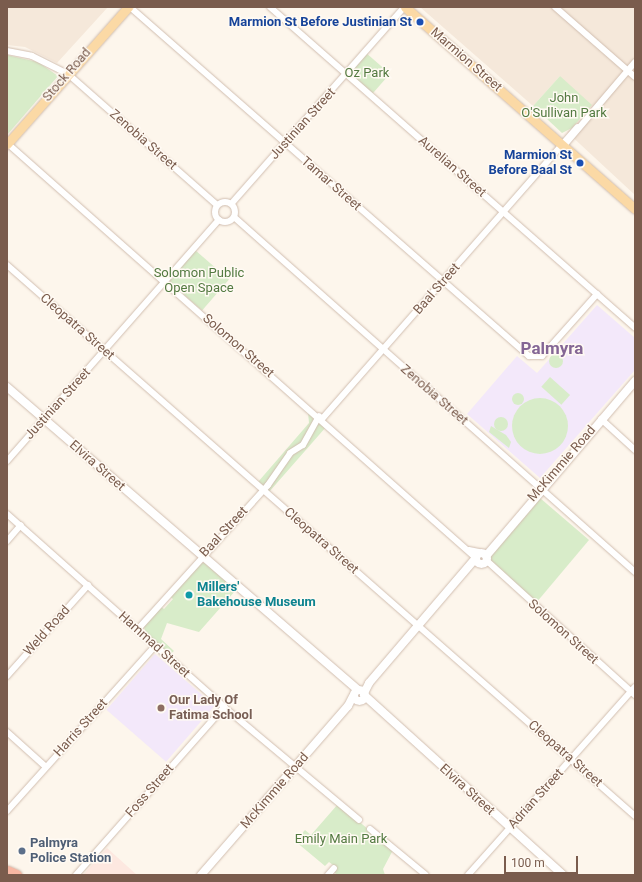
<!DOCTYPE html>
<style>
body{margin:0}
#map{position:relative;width:642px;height:882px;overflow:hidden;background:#fdf6ec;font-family:Roboto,sans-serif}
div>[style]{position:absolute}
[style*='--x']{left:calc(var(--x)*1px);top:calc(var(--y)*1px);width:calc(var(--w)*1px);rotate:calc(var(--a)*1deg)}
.residential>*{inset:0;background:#f5e8da}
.commercial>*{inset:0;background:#fde8e0}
.education>*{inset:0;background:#f3e8fa;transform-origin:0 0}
.green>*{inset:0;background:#d8ecc9;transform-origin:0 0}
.round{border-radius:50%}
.roads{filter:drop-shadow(0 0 1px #d1beb0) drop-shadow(0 0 1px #d1beb0)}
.street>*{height:6px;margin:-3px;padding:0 3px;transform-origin:3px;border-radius:3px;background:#fff}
.street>.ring{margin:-3px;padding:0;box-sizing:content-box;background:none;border:6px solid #fff;border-radius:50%}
.secondary>*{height:8px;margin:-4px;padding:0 4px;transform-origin:4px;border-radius:4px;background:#fff}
.secondary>.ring{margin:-4px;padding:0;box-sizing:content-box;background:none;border:8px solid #fff;border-radius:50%}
.primary>*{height:9px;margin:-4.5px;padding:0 4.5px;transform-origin:4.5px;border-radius:4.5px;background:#fbd9a5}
.highway>*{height:11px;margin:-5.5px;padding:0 5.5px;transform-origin:5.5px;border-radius:5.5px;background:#f7b7a3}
.dots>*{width:11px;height:11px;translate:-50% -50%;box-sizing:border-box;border:2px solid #fffaf3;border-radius:50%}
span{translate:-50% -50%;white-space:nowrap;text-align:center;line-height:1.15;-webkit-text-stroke:3px #fffaf3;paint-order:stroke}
.transit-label{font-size:13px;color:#164399;font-weight:700}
.right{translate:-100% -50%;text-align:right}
.street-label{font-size:13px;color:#7a5c4d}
.park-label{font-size:13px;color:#537a41}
.culture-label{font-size:13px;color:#0d838f;font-weight:700}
.left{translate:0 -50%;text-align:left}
.education-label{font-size:13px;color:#785e54;font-weight:700}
.service-label{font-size:13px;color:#4e5e75;font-weight:700}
.district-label{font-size:17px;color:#846695;font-weight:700}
.frame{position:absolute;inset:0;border:8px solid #7a5c4d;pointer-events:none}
.scale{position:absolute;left:504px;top:856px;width:74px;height:18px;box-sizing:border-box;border:2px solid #7a5c4d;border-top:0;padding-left:5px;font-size:12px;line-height:14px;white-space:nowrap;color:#7a5c4d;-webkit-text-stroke:3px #fffaf3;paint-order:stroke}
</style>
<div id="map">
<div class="residential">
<div style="clip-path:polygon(7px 7px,108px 7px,57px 63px,25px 47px,7px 45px)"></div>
<div style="clip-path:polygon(420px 7px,635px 7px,635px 195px,567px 132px,572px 128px,560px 76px,533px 106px)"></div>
</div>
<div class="commercial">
<div style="clip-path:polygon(107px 848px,137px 875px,83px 875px)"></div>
</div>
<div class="education">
<div style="clip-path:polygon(597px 305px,635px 338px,635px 370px,540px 478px,467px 414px,517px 356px,537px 373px)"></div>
<div style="left:155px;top:654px;width:79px;height:74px;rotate:41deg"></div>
</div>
<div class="green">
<div style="left:365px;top:52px;width:33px;height:29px;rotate:41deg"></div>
<div style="clip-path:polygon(7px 55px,38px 62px,58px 76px,7px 135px)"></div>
<div style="clip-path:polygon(560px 76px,592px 105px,572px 128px,562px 133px,533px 106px)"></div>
<div style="left:195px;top:250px;width:45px;height:41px;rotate:41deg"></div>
<div class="round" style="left:549px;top:354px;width:14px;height:14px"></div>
<div style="left:550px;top:377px;width:27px;height:13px;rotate:42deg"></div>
<div class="round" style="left:512px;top:393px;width:12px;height:12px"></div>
<div class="round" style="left:512px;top:398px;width:56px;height:56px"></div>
<div style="clip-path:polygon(308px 412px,326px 427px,269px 492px,258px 482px,309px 423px)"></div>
<div class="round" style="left:494px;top:417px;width:14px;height:14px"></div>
<div style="clip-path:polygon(491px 426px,506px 435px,511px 442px,509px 448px,489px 432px)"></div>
<div style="clip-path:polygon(540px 498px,589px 540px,536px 603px,490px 562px,489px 557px)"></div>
<div style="clip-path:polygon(200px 563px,205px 563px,236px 590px,199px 632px,167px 623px,161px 639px,174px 651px,170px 654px,145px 632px,144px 626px,160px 606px,164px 609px,173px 599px,169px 596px)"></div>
<div style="clip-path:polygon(338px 804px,393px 850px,383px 869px,385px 875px,337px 875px,334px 872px,337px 868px,329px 862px,325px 866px,295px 841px,305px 830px,311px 835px)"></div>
</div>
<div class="roads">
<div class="street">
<div style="--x:130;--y:7;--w:530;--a:41.18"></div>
<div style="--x:529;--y:356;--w:13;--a:0"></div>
<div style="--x:542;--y:356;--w:83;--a:-48.4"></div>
<div style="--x:270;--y:7;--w:486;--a:41.3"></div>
<div style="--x:555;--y:7;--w:106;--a:41.2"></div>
<div style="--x:7;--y:51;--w:25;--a:11"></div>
<div style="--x:32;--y:56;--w:40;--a:26.6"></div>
<div style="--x:68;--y:74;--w:198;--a:41.3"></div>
<div style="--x:7;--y:143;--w:625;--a:41.5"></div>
<div style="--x:561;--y:149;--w:114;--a:-49.6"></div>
<div class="ring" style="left:215px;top:202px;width:14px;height:14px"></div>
<div style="--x:232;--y:203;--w:261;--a:-48.7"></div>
<div style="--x:234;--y:217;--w:536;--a:41.52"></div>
<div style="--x:7;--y:265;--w:835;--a:41.26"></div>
<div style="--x:322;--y:419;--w:388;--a:-48.8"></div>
<div style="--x:601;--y:419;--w:46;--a:42.4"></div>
<div style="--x:7;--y:461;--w:321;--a:-48.7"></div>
<div style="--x:7;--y:514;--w:290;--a:41.6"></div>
<div style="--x:224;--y:707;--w:176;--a:39.9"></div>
<div style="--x:7;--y:541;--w:21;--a:-49"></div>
<div style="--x:469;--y:550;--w:10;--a:11"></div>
<div style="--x:486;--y:560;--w:201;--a:42.2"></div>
<div style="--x:138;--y:629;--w:194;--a:-47.9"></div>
<div style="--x:268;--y:485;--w:39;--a:-55"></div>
<div style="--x:290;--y:453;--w:15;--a:-32"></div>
<div style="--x:303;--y:445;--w:33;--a:-61"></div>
<div style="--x:7;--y:676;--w:122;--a:-48.3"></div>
<div style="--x:7;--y:732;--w:52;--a:41.9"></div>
<div style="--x:7;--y:811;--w:222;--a:-48.1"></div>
<div style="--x:370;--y:829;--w:72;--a:39.4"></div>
<div style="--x:76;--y:875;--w:224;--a:-48.6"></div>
<div style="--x:328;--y:875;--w:9;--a:-49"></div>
<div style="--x:468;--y:875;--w:251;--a:-48.4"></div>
</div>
<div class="secondary">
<div style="--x:7;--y:387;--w:462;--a:40.8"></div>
<div class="ring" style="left:475.5px;top:552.5px;width:3px;height:3px"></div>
<div style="--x:486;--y:556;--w:230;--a:-49.6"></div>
<div class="ring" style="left:353.5px;top:689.5px;width:3px;height:3px"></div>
<div style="--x:364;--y:693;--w:11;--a:-63"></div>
<div style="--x:369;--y:683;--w:163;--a:-49.5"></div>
<div style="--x:364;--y:695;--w:268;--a:42.1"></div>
<div style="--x:201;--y:875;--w:224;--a:-49"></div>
<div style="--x:348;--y:706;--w:11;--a:-63"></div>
</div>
<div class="primary">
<div style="--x:405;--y:7;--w:306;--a:41.3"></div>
<div style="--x:7;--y:144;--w:183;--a:-48.5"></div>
</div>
<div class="highway">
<div style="--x:7;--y:871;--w:10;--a:24"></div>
</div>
</div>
<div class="dots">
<div style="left:420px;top:22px;background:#1a4fb4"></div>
<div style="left:580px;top:163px;background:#1a4fb4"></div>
<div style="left:189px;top:595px;background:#0f9aa8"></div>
<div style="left:161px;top:708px;background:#8d6e63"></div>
<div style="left:22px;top:851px;background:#5c6f8a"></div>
</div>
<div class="transit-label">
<span class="right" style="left:412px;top:22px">Marmion St Before Justinian St</span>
<span class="right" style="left:572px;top:163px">Marmion St<br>Before Baal St</span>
</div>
<div class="street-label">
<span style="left:466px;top:60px;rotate:41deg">Marmion Street</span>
<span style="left:67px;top:75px;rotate:-49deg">Stock Road</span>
<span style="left:303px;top:124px;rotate:-48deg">Justinian Street</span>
<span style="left:143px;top:140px;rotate:41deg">Zenobia Street</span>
<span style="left:452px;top:167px;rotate:41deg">Aurelian Street</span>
<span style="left:331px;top:184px;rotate:41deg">Tamar Street</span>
<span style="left:437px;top:289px;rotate:-49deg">Baal Street</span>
<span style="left:77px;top:327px;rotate:41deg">Cleopatra Street</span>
<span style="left:238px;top:346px;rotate:41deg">Solomon Street</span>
<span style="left:434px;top:395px;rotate:41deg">Zenobia Street</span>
<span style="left:58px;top:404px;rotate:-48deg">Justinian Street</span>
<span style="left:562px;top:464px;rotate:-49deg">McKimmie Road</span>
<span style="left:97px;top:466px;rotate:41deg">Elvira Street</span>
<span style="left:224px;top:532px;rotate:-47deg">Baal Street</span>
<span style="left:321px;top:541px;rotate:41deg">Cleopatra Street</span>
<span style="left:47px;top:631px;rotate:-48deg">Weld Road</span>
<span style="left:563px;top:632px;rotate:42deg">Solomon Street</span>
<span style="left:154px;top:645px;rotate:42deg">Hammad Street</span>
<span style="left:81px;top:728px;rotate:-48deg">Harris Street</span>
<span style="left:565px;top:754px;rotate:41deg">Cleopatra Street</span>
<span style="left:467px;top:790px;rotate:42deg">Elvira Street</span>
<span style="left:150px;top:791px;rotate:-49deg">Foss Street</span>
<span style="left:275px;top:791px;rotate:-49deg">McKimmie Road</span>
<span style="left:536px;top:799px;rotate:-48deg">Adrian Street</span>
</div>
<div class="park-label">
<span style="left:367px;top:73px">Oz Park</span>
<span style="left:564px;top:106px">John<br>O'Sullivan Park</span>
<span style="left:199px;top:281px">Solomon Public<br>Open Space</span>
<span style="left:341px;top:839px">Emily Main Park</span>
</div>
<div class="culture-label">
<span class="left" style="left:197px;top:595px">Millers'<br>Bakehouse Museum</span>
</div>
<div class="education-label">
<span class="left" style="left:169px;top:708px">Our Lady Of<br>Fatima School</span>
</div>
<div class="service-label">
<span class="left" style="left:30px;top:851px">Palmyra<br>Police Station</span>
</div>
<div class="district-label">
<span style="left:552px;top:349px">Palmyra</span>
</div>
<div class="frame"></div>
<div class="scale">100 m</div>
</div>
